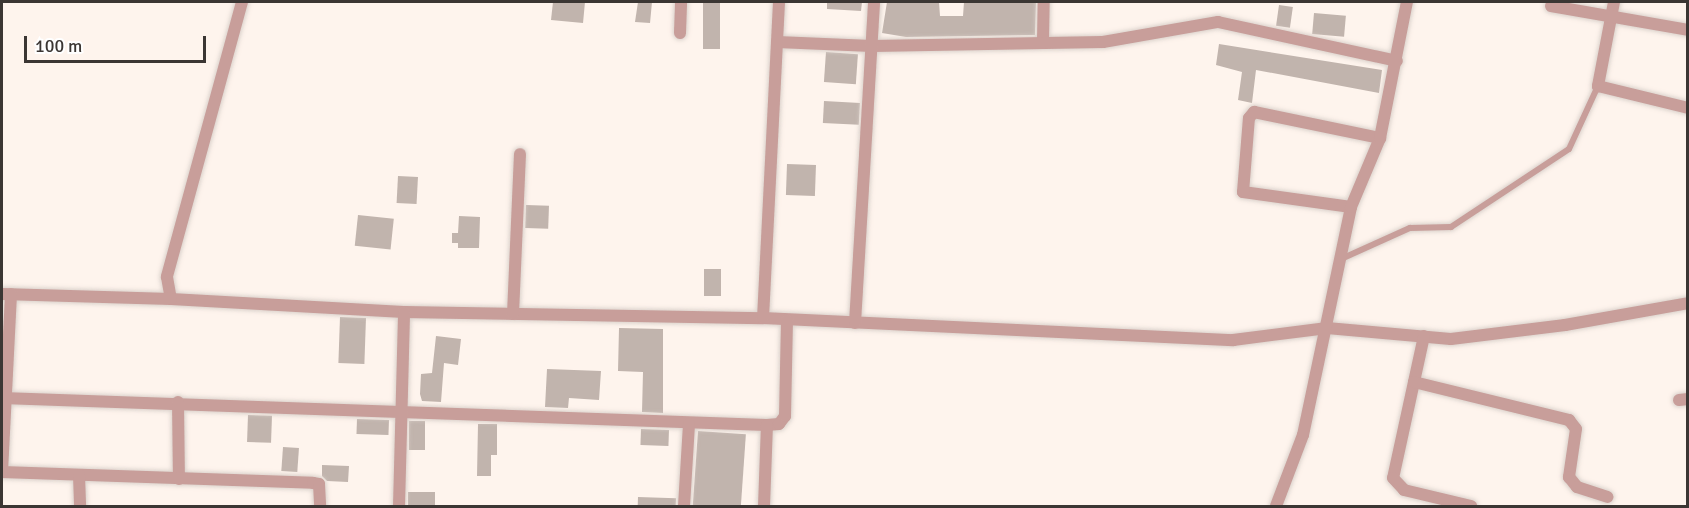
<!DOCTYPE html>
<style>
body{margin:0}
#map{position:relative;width:1689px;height:508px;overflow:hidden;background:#fef4ed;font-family:Signika,sans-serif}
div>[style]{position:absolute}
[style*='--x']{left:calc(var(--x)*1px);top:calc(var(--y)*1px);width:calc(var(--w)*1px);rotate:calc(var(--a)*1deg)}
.building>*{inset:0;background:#c1b4ad;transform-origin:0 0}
.roads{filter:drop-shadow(0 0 2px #dbd2cc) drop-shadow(0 0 2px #dbd2cc)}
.service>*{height:6px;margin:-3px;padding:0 3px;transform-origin:3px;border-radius:3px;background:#c89e9a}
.minor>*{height:12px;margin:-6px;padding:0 6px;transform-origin:6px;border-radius:6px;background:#c89e9a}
span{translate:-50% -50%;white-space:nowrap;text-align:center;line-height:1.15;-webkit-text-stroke:4.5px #fff;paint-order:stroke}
.frame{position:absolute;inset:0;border:3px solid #3b3633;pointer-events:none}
.scale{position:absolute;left:24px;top:36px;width:182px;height:27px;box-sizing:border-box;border:3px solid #3b3633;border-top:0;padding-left:8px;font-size:18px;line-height:21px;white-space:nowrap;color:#3b3633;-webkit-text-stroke:4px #fff;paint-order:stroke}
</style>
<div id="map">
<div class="building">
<div style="clip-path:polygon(553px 2px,585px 2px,583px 23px,551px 20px)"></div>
<div style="clip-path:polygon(638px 2px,652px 2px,650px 23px,635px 22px)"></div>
<div style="left:703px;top:2px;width:17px;height:47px"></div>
<div style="clip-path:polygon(827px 2px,862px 2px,861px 11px,827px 9px)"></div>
<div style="clip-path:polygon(887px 2px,939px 2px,940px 16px,963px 16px,964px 2px,1036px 2px,1035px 35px,906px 37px,882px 33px)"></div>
<div style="left:1279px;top:5px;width:14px;height:21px;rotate:8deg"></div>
<div style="left:1314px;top:13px;width:32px;height:21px;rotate:5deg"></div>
<div style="clip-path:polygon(1219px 44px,1382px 70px,1379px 93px,1256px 70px,1252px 103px,1238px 100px,1242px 72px,1216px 65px)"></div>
<div style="left:826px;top:52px;width:32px;height:30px;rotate:4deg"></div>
<div style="left:824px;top:101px;width:36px;height:22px;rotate:3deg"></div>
<div style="left:787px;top:164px;width:29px;height:31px;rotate:2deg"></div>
<div style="left:398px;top:176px;width:20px;height:27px;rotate:3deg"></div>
<div style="left:526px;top:205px;width:23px;height:23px;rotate:2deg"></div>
<div style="left:358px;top:215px;width:36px;height:31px;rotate:6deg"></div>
<div style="clip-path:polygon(459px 216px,480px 217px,479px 248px,458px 248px,458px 243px,452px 243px,452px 233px,458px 233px)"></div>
<div style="left:704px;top:269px;width:17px;height:27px"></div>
<div style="left:340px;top:317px;width:26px;height:46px;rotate:2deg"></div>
<div style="clip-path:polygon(619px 328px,663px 329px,663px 413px,642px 412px,643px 372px,618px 371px)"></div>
<div style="clip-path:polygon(436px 336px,461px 339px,458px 365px,444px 363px,441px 402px,422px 401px,420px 394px,421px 374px,432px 373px)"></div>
<div style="clip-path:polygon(547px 369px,601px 371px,599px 400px,569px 398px,568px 408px,545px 407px)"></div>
<div style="left:248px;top:415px;width:24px;height:27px;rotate:2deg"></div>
<div style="left:357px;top:419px;width:32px;height:15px;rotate:2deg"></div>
<div style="left:409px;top:421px;width:16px;height:29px"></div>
<div style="clip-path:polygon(478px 424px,497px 424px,497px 455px,491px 455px,491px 476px,477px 476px)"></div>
<div style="left:641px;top:429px;width:28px;height:16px;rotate:2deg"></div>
<div style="left:698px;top:431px;width:48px;height:76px;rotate:4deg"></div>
<div style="left:283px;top:447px;width:16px;height:24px;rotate:4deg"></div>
<div style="clip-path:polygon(322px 465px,349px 466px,348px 482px,327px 481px,322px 476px)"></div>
<div style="left:435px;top:492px;width:15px;height:27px;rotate:90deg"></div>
<div style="left:638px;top:497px;width:38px;height:10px;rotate:2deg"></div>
</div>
<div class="roads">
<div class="service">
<div style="--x:1341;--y:259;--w:76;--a:-24.2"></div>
<div style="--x:1410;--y:228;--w:41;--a:-1.4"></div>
<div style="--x:1451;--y:227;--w:141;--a:-33.5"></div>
<div style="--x:1569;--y:149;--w:69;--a:-65.3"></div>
</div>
<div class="minor">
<div style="--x:242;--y:2;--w:285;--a:105.3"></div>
<div style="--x:167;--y:277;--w:22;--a:80"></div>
<div style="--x:171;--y:299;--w:233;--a:3.2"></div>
<div style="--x:404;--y:312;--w:359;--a:1"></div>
<div style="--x:763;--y:318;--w:471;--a:2.7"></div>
<div style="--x:1233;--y:340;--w:95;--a:-7.3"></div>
<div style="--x:1327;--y:328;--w:124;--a:5.1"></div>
<div style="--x:1451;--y:339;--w:115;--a:-7"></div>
<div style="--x:1565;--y:325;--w:125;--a:-10.1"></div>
<div style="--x:1614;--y:2;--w:86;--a:100.8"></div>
<div style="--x:1598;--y:86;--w:93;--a:13.7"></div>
<div style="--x:1551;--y:6;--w:139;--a:9.9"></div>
<div style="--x:680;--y:33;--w:31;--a:-88"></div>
<div style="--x:1043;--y:41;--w:39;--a:-89"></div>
<div style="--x:777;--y:42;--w:95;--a:2.4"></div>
<div style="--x:872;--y:46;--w:231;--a:-1"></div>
<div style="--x:1103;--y:42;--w:117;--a:-9.9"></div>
<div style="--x:1218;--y:22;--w:183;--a:12.3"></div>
<div style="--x:1351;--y:207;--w:109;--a:-172.1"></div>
<div style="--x:1243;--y:192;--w:74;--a:-85.4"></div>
<div style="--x:1249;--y:118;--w:8;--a:-50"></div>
<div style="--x:1254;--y:112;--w:129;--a:11.7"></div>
<div style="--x:2;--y:294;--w:169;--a:1.7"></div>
<div style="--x:513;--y:314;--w:160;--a:-87.5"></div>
<div style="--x:763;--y:318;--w:316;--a:-87.1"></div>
<div style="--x:855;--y:323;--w:322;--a:-86.6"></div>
<div style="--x:1424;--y:336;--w:145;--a:102.3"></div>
<div style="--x:1393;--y:478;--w:16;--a:47"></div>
<div style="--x:1404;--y:490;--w:69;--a:13.4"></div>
<div style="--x:1414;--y:382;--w:160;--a:13.8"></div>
<div style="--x:1569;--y:420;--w:11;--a:52"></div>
<div style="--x:1576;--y:429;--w:49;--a:98.3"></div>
<div style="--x:1569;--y:477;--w:13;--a:51"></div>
<div style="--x:1577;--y:487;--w:32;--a:18"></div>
<div style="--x:2;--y:398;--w:765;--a:2.02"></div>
<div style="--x:767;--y:425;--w:12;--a:-5"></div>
<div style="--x:779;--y:424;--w:10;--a:-53"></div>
<div style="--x:785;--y:416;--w:96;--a:-88.8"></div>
<div style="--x:1679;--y:400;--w:9;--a:-6"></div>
<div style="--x:178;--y:402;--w:77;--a:89.3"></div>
<div style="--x:2;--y:472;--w:311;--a:2"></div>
<div style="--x:313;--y:483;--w:6;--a:9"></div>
<div style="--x:319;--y:484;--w:22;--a:87"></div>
<div style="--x:2;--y:472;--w:178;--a:-87.1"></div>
<div style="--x:79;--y:475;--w:31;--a:88"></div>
<div style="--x:399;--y:506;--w:194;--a:-88.5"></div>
<div style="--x:684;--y:506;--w:82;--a:-86.5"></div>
<div style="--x:764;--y:506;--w:81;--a:-87.9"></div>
<div style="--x:1276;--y:506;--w:76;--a:-69.2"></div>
<div style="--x:1303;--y:435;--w:233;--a:-78.1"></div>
<div style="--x:1351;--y:207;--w:75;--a:-67.2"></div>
<div style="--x:1380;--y:138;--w:139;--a:-78.8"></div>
</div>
</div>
<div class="frame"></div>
<div class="scale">100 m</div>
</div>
